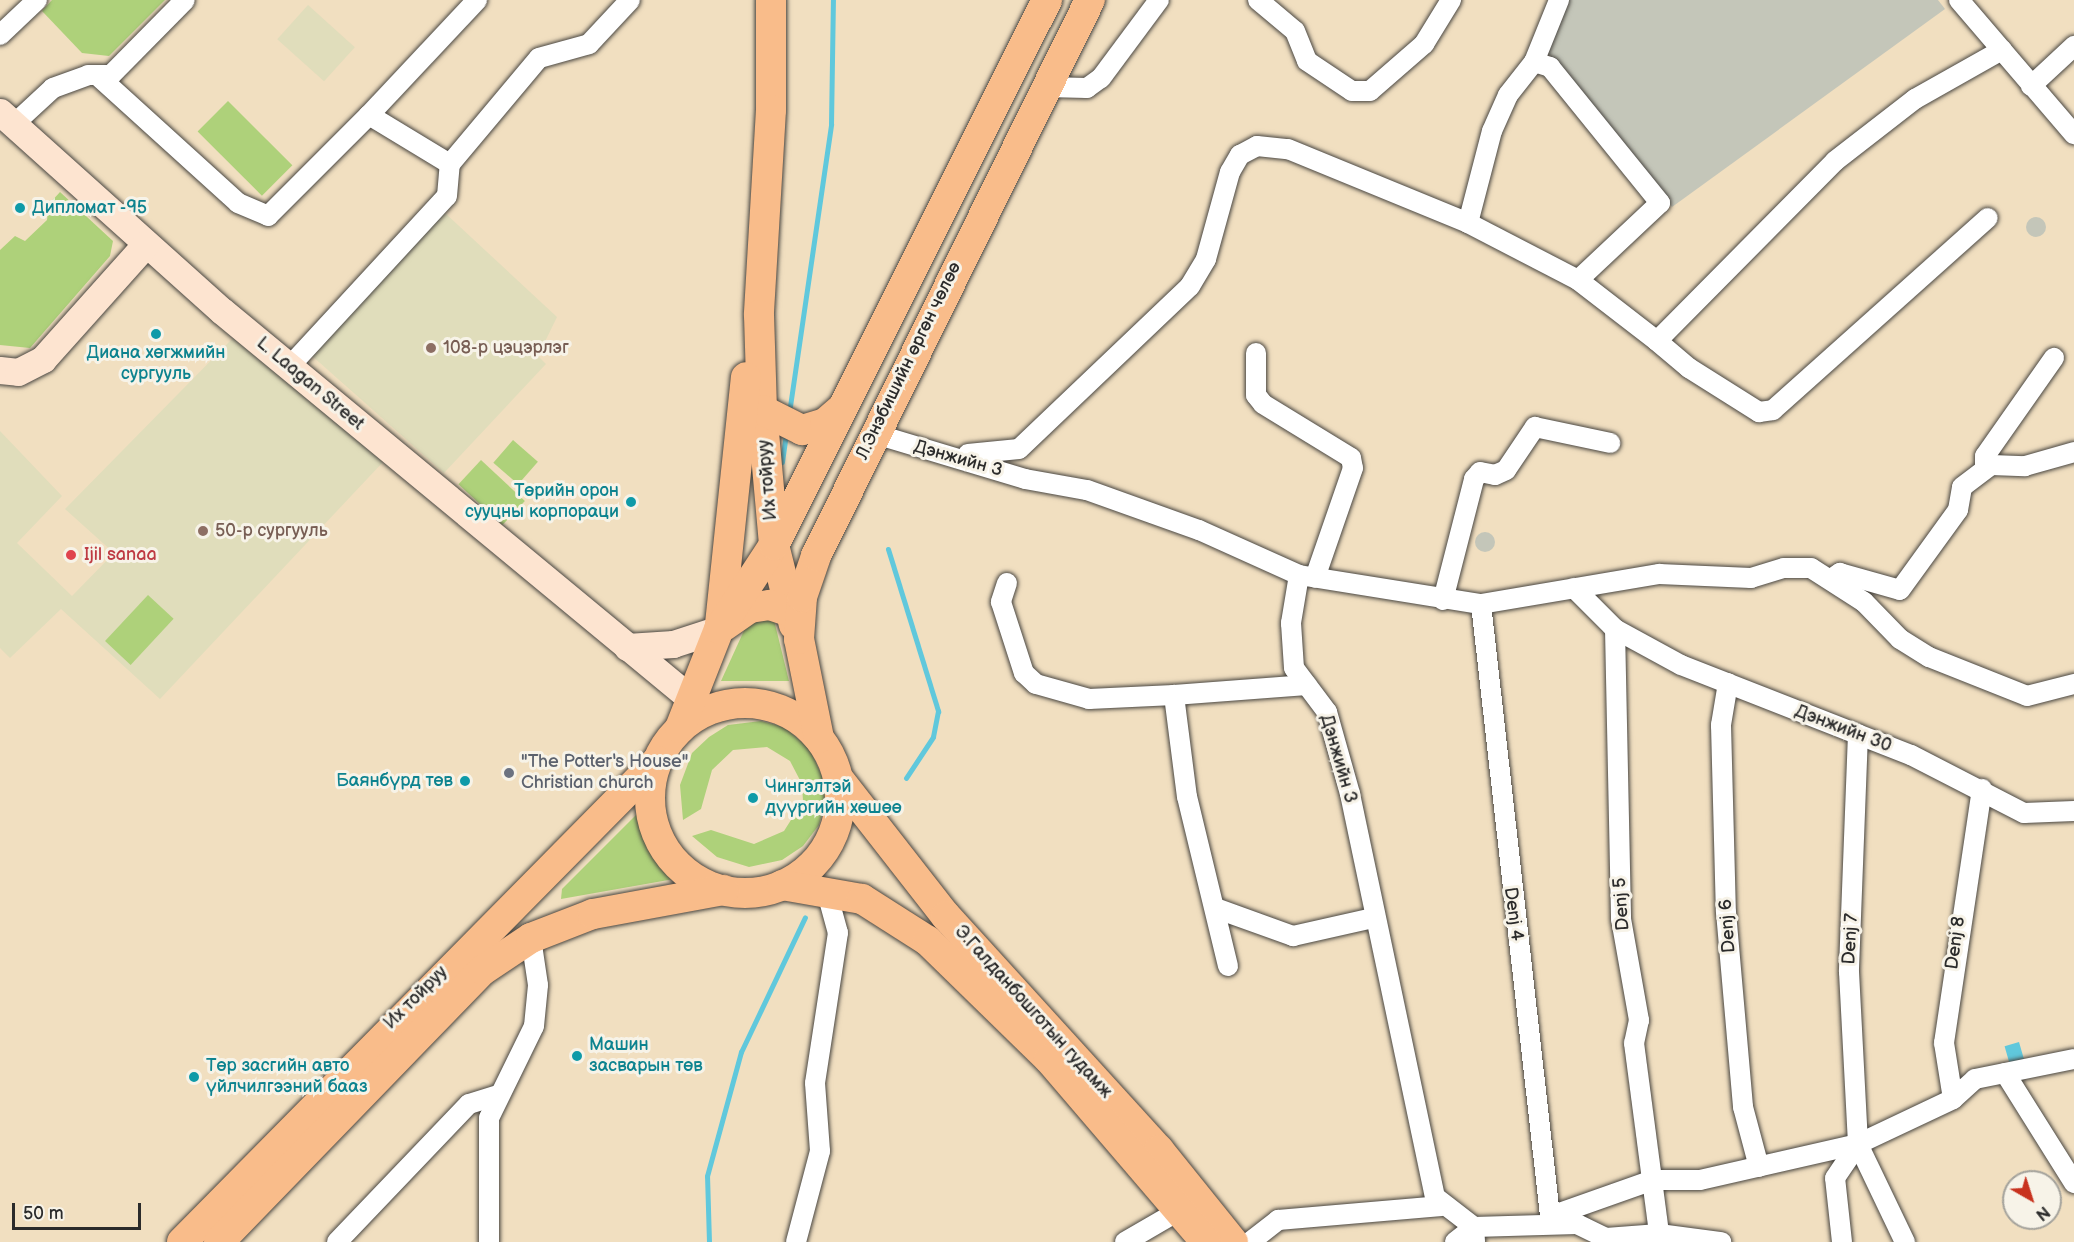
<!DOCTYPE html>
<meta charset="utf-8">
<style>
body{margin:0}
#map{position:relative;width:2074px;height:1242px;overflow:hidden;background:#f1dfc0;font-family:"Balsamiq Sans",sans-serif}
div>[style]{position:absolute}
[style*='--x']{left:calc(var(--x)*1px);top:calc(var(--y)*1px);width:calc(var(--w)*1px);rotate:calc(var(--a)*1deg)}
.built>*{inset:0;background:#e0ddbb;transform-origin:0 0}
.industrial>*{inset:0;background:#c4c6b9}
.round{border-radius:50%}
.green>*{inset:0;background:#aed17a;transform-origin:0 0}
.water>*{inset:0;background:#60c8dc;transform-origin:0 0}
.stream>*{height:5px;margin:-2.5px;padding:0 2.5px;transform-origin:2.5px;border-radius:2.5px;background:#60c8dc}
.roads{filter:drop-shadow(0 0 2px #494641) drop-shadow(0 0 2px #494641)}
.street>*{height:20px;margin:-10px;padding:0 10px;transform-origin:10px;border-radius:10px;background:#fff}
.secondary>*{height:27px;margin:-13.5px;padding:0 13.5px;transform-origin:13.5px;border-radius:13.5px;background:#fde4d0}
.primary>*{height:30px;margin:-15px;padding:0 15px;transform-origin:15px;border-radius:15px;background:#f9bc8a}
.primary>.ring{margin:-15px;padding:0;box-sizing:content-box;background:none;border:30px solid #f9bc8a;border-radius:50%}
.dots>*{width:16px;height:16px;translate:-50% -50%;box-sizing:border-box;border:3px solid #f7f3e8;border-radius:50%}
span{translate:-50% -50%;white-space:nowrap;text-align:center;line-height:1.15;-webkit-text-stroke:6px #f7f3e8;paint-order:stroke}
.culture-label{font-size:18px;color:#0d838f}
.left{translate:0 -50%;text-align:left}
.right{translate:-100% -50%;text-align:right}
.education-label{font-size:18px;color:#785e54}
.street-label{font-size:18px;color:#2b2b2b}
.health-label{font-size:18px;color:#be3a42}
.worship-label{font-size:18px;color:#5b616d}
.north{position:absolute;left:2002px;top:1170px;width:60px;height:60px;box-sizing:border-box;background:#f7f3e8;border:2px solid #a5a39c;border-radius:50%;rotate:141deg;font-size:16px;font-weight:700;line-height:24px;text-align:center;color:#2b2b2b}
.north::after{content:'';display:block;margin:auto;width:21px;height:27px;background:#c8321e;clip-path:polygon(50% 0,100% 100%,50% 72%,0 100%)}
.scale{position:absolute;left:12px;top:1203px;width:129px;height:27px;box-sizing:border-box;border:3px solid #2b2b2b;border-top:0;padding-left:8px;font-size:18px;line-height:21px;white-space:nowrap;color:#2b2b2b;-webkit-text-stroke:4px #f7f3e8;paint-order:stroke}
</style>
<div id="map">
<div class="built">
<div style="left:308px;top:5px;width:63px;height:46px;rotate:42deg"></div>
<div style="clip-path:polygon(444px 212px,557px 317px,538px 356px,546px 364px,444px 473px,311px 355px)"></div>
<div style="clip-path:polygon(235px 336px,384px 461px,160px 699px,61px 609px,10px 658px,0 648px,0 431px,62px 496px,17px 543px,72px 596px,114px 553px,65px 509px)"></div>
</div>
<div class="industrial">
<div style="clip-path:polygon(1568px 0,1938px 0,1945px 9px,1672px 207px,1548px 53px)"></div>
<div class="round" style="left:2026px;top:217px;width:20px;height:20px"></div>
<div class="round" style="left:1475px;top:532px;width:20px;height:20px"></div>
</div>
<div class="green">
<div style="clip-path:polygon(52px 0,165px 0,109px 56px,82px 53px,42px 11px)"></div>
<div style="left:228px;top:101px;width:91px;height:43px;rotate:45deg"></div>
<div style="clip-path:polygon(60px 192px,113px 241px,110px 256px,30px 348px,0 345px,0 250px,15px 236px,25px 241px,47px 220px,49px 204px)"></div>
<div style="left:513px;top:440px;width:33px;height:30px;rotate:41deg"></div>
<div style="left:481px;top:460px;width:60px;height:33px;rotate:43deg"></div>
<div style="left:148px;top:595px;width:35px;height:63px;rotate:43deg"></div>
<div style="clip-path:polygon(773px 616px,789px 681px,721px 681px,747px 624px)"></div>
<div style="clip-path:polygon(761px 721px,784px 727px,810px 749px,824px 781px,825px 803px,819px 825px,803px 846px,782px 860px,749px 867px,717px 857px,692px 836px,711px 830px,754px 844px,784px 831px,803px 801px,802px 784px,790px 761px,767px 747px,733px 750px,712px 770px,701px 809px,683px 820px,680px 785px,692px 753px,709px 737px,728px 725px)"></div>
<div style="clip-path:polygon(639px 812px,674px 879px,561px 899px,562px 889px)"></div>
</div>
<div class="water">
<div style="left:2019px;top:1042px;width:18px;height:15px;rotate:74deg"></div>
</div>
<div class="stream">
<div style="--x:789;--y:413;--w:292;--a:-81.7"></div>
<div style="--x:831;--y:124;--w:124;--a:-89.1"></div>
<div style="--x:782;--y:462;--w:28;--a:-82"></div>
<div style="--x:888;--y:549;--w:170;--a:72.8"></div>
<div style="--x:938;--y:711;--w:26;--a:101"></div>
<div style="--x:933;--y:737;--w:49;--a:123.4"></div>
<div style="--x:709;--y:1242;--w:66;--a:-91.7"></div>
<div style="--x:707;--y:1176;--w:129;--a:-74.7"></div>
<div style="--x:741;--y:1052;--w:149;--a:-64.6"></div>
</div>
<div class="roads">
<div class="street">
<div style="--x:1258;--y:0;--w:48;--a:40"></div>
<div style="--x:1295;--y:31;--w:32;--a:68"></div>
<div style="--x:1307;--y:61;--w:54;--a:33.7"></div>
<div style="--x:1352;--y:91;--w:18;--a:0"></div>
<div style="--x:1370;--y:91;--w:72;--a:-41"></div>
<div style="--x:1424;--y:44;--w:52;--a:-58.5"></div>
<div style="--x:1959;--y:0;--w:177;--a:49.4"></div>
<div style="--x:0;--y:35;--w:51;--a:-43.4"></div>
<div style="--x:1534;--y:62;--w:67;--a:-68"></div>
<div style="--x:97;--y:75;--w:190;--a:42.2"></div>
<div style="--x:238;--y:203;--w:33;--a:23"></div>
<div style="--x:268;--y:216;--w:143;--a:-45"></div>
<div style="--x:369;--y:115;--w:95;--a:31.2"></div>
<div style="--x:2031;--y:86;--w:59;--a:-42.9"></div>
<div style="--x:1046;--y:87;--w:41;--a:1.4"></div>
<div style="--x:1087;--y:88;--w:17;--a:-36"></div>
<div style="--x:1101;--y:78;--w:97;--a:-53.4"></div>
<div style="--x:369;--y:115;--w:158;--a:-46.8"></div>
<div style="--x:13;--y:125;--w:54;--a:-42.8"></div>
<div style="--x:53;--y:88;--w:37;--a:-20"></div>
<div style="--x:88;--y:75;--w:23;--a:0"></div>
<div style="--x:111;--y:75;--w:105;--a:-45.4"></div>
<div style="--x:1468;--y:223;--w:95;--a:-75.4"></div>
<div style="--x:1492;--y:131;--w:39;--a:-66"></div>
<div style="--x:1508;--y:95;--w:42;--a:-51.8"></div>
<div style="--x:1534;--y:62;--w:17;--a:17"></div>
<div style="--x:1550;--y:67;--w:175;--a:51"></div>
<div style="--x:1660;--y:203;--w:112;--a:136.8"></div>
<div style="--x:1657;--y:341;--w:42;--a:40.2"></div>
<div style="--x:1689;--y:368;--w:83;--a:32.2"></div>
<div style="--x:1759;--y:412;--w:14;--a:-8"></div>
<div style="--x:1773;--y:410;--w:288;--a:-41.8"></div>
<div style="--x:1256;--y:353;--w:42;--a:90"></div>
<div style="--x:1256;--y:395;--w:11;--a:52"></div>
<div style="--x:1263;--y:404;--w:103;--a:31.5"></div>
<div style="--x:1351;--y:458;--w:10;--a:79"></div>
<div style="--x:1353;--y:468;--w:116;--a:109.1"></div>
<div style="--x:290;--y:366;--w:231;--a:-47.3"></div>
<div style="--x:447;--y:196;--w:32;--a:-85"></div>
<div style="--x:450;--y:164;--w:138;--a:-50"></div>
<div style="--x:539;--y:58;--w:52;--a:-15.6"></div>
<div style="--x:589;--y:44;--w:60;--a:-47"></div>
<div style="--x:872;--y:433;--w:160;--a:16.7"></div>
<div style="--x:1025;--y:479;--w:63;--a:10.1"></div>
<div style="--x:1087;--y:490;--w:119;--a:19.7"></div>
<div style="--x:1199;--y:530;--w:110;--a:24.2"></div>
<div style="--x:1299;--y:575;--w:49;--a:99.5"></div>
<div style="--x:1291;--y:623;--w:45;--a:86.2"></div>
<div style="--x:1294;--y:668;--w:55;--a:53.1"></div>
<div style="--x:1327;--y:712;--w:85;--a:74.3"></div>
<div style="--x:1350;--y:794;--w:412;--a:78.1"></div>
<div style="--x:1435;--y:1197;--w:49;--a:37.6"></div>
<div style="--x:1474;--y:1227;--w:103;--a:-1.7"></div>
<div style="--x:1577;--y:1224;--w:32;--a:26"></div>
<div style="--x:1606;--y:1238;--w:53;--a:-4.3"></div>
<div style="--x:1659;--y:1234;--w:63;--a:7.4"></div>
<div style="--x:968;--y:454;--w:51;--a:-5.6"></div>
<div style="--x:1019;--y:449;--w:236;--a:-43.6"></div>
<div style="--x:1190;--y:286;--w:31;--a:-59"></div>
<div style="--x:1206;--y:259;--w:90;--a:-74.6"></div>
<div style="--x:1230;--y:172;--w:20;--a:-60"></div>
<div style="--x:1240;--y:155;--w:19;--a:-28"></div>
<div style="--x:1257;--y:146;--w:31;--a:6"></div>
<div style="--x:1288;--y:149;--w:195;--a:22.3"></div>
<div style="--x:1468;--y:223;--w:124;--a:27.4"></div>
<div style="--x:1578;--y:280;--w:100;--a:37.7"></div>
<div style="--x:1657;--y:341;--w:253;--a:-45.3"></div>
<div style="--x:1835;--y:161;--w:101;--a:-37.8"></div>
<div style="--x:1915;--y:99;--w:100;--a:-29.4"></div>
<div style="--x:1985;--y:469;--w:13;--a:-90"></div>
<div style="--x:1985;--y:456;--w:120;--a:-54.9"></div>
<div style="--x:1299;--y:575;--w:184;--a:9.1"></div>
<div style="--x:1481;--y:604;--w:181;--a:-9.6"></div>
<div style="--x:1659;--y:574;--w:92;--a:2.5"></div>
<div style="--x:1751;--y:578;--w:34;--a:-17"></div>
<div style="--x:1784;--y:568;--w:27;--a:0"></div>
<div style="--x:1811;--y:568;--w:63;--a:32.7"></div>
<div style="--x:1864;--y:602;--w:52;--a:45.8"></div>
<div style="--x:1900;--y:639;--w:34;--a:32"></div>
<div style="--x:1929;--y:657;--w:105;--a:21.7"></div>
<div style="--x:2027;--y:696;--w:49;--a:-14.3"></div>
<div style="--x:1831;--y:579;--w:11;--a:-34"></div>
<div style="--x:1840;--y:573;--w:62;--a:15.8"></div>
<div style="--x:1900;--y:590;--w:99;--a:-54.1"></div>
<div style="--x:1958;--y:510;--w:23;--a:-80"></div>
<div style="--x:1962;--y:487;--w:36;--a:-37"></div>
<div style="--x:1991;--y:465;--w:34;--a:2"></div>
<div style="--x:2025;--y:466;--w:51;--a:-15.9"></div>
<div style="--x:1007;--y:583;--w:20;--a:108"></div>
<div style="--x:1001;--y:602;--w:75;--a:72.1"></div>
<div style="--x:1024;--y:673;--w:16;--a:43"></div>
<div style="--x:1036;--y:684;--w:55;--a:15.8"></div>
<div style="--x:1089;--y:699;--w:85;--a:-2.7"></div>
<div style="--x:1574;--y:588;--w:58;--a:45"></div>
<div style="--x:1615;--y:629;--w:290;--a:88.8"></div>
<div style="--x:1621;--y:919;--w:103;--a:79.9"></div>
<div style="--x:1639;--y:1020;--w:24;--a:102"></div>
<div style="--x:1634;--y:1043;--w:193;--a:82.5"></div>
<div style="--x:1443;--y:600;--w:125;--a:-75.6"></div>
<div style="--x:1474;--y:479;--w:9;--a:-49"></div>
<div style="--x:1480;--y:472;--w:15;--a:11"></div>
<div style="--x:1495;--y:475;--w:12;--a:-24"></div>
<div style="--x:1506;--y:470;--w:52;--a:-56"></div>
<div style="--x:1535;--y:427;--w:77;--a:12"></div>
<div style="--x:1481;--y:604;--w:624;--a:83.56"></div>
<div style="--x:1615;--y:629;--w:75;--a:28.6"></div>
<div style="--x:1681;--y:665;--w:247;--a:21.4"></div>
<div style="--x:1911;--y:755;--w:127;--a:27.2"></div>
<div style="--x:2024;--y:813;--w:50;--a:-2.3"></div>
<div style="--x:1728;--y:683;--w:43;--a:99.5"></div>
<div style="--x:1721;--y:725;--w:187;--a:88.5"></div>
<div style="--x:1726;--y:912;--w:196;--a:85"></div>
<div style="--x:1743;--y:1107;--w:62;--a:75.1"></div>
<div style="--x:1858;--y:734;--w:238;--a:92.2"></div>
<div style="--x:1849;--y:972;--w:172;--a:87"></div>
<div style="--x:1858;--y:1144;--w:109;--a:64.4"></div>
<div style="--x:1218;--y:909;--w:80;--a:19.8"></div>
<div style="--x:1293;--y:936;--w:82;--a:-12.7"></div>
<div style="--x:1228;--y:966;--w:174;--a:-103.6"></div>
<div style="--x:1187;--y:797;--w:103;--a:-97.3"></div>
<div style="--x:1174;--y:695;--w:133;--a:-4.3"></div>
<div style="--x:2005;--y:1073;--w:130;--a:57.9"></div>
<div style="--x:1953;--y:1099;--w:57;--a:-99.1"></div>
<div style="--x:1944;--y:1043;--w:257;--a:-81.5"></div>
<div style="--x:1554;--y:1215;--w:105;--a:-19.5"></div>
<div style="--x:1653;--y:1180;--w:47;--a:0"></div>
<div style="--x:1700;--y:1180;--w:162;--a:-12.8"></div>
<div style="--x:1858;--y:1144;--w:105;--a:-25.3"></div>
<div style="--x:1953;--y:1099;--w:30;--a:-42"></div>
<div style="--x:1975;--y:1079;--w:101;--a:-11.4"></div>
<div style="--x:337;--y:1242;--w:191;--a:-46.3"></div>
<div style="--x:469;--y:1104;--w:31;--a:-17"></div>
<div style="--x:489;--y:1242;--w:124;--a:-90"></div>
<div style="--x:489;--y:1118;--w:102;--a:-63.9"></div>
<div style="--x:534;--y:1026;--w:41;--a:-84.4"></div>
<div style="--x:538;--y:985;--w:48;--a:-98.5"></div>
<div style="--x:796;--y:1242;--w:94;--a:-75.2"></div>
<div style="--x:820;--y:1151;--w:68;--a:-94.2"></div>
<div style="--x:815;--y:1083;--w:152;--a:-81.3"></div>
<div style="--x:838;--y:933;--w:46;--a:-105.3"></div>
<div style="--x:1125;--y:1242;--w:64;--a:-30.2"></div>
<div style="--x:1250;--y:1242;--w:36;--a:-38"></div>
<div style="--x:1278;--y:1220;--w:164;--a:-4.9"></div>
<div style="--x:1455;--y:1242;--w:24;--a:-38"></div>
<div style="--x:1474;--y:1227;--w:15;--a:86"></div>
<div style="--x:1842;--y:1242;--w:64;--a:-96.2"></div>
<div style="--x:1835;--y:1178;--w:41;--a:-55.9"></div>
</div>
<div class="secondary">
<div style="--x:0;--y:112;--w:298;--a:41.9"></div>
<div style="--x:222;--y:311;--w:607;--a:39.59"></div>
<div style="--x:0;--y:370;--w:18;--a:6"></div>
<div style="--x:18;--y:372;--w:28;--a:-27"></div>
<div style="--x:43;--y:359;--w:154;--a:-48.2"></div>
<div style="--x:627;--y:647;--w:46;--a:-3.7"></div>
<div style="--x:673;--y:644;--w:48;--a:-18.1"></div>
</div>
<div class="primary">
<div style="--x:771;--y:0;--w:110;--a:90"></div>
<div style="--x:771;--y:110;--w:205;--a:93.4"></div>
<div style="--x:759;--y:315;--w:95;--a:88.2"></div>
<div style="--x:762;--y:410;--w:136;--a:84.9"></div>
<div style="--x:774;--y:545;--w:82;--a:76"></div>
<div style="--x:762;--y:410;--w:45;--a:26.6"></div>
<div style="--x:802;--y:430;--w:24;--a:-17"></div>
<div style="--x:825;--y:423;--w:21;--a:-41"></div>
<div style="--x:720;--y:624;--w:248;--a:-84"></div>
<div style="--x:724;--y:626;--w:32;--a:-35"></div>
<div style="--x:750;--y:608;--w:20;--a:-9"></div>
<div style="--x:770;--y:605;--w:21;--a:19"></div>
<div class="ring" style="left:650px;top:703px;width:160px;height:160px"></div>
<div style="--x:680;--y:728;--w:106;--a:-68.5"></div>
<div style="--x:719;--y:629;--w:100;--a:-56.8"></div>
<div style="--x:774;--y:545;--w:610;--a:-63.39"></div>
<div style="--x:819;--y:738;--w:101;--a:-101.4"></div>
<div style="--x:799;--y:639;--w:42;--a:-85.9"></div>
<div style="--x:802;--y:597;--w:43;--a:-71.1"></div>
<div style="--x:816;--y:556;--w:620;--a:-63.77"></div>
<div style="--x:838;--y:778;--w:175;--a:52"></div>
<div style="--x:946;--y:916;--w:316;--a:47.7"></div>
<div style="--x:1159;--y:1150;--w:118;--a:51.2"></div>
<div style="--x:782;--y:885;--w:81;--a:9.9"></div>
<div style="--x:862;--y:899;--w:78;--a:32.5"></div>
<div style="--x:928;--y:941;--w:169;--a:44.3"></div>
<div style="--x:1049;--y:1059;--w:241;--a:49.4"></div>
<div style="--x:182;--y:1242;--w:676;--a:-45.36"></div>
<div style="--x:219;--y:1242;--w:379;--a:-45.9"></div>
<div style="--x:483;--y:970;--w:58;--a:-33.7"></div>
<div style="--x:531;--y:938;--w:66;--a:-21.2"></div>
<div style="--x:593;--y:914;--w:133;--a:-10.4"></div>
</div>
</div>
<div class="dots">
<div style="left:20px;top:208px;background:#0f9aa8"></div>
<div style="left:156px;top:334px;background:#0f9aa8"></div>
<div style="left:431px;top:348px;background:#8d6e63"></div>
<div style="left:631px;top:502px;background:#0f9aa8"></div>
<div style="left:203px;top:531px;background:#8d6e63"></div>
<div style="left:71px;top:555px;background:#e0444e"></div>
<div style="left:509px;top:773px;background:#6b7280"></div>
<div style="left:465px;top:781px;background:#0f9aa8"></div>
<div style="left:753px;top:798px;background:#0f9aa8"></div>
<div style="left:577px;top:1056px;background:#0f9aa8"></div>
<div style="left:194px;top:1077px;background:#0f9aa8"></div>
</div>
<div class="culture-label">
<span class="left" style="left:32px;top:208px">Дипломат -95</span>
<span style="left:156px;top:364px">Диана хөгжмийн<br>сургууль</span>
<span class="right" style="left:619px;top:502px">Төрийн орон<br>сууцны корпораци</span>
<span class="right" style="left:453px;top:781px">Баянбүрд төв</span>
<span class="left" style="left:765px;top:798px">Чингэлтэй<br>дүүргийн хөшөө</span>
<span class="left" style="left:589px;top:1056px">Машин<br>засварын төв</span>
<span class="left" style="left:206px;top:1077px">Төр засгийн авто<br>үйлчилгээний бааз</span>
</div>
<div class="education-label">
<span class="left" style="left:443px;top:348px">108-р цэцэрлэг</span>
<span class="left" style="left:215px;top:531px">50-р сургууль</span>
</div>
<div class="street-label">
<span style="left:909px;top:361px;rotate:-64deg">Л.Энэбишийн өргөн чөлөө</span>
<span style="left:310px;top:384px;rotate:40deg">L. Laagan Street</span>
<span style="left:958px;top:459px;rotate:16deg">Дэнжийн 3</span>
<span style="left:768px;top:480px;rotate:-95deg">Их тойруу</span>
<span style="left:1843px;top:729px;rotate:21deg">Дэнжийн 30</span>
<span style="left:1338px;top:759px;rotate:74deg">Дэнжийн 3</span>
<span style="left:1622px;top:904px;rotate:-94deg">Denj 5</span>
<span style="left:1513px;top:914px;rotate:82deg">Denj 4</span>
<span style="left:1728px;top:926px;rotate:-94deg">Denj 6</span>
<span style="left:1851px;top:939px;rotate:-87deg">Denj 7</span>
<span style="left:1956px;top:943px;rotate:-82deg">Denj 8</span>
<span style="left:416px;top:998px;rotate:-45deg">Их тойруу</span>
<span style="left:1033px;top:1012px;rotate:48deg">Э.Галданбошготын гудамж</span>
</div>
<div class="health-label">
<span class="left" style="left:84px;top:555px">Ijil sanaa</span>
</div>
<div class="worship-label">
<span class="left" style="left:521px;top:773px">"The Potter's House"<br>Christian church</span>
</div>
<div class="north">N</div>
<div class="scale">50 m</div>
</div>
